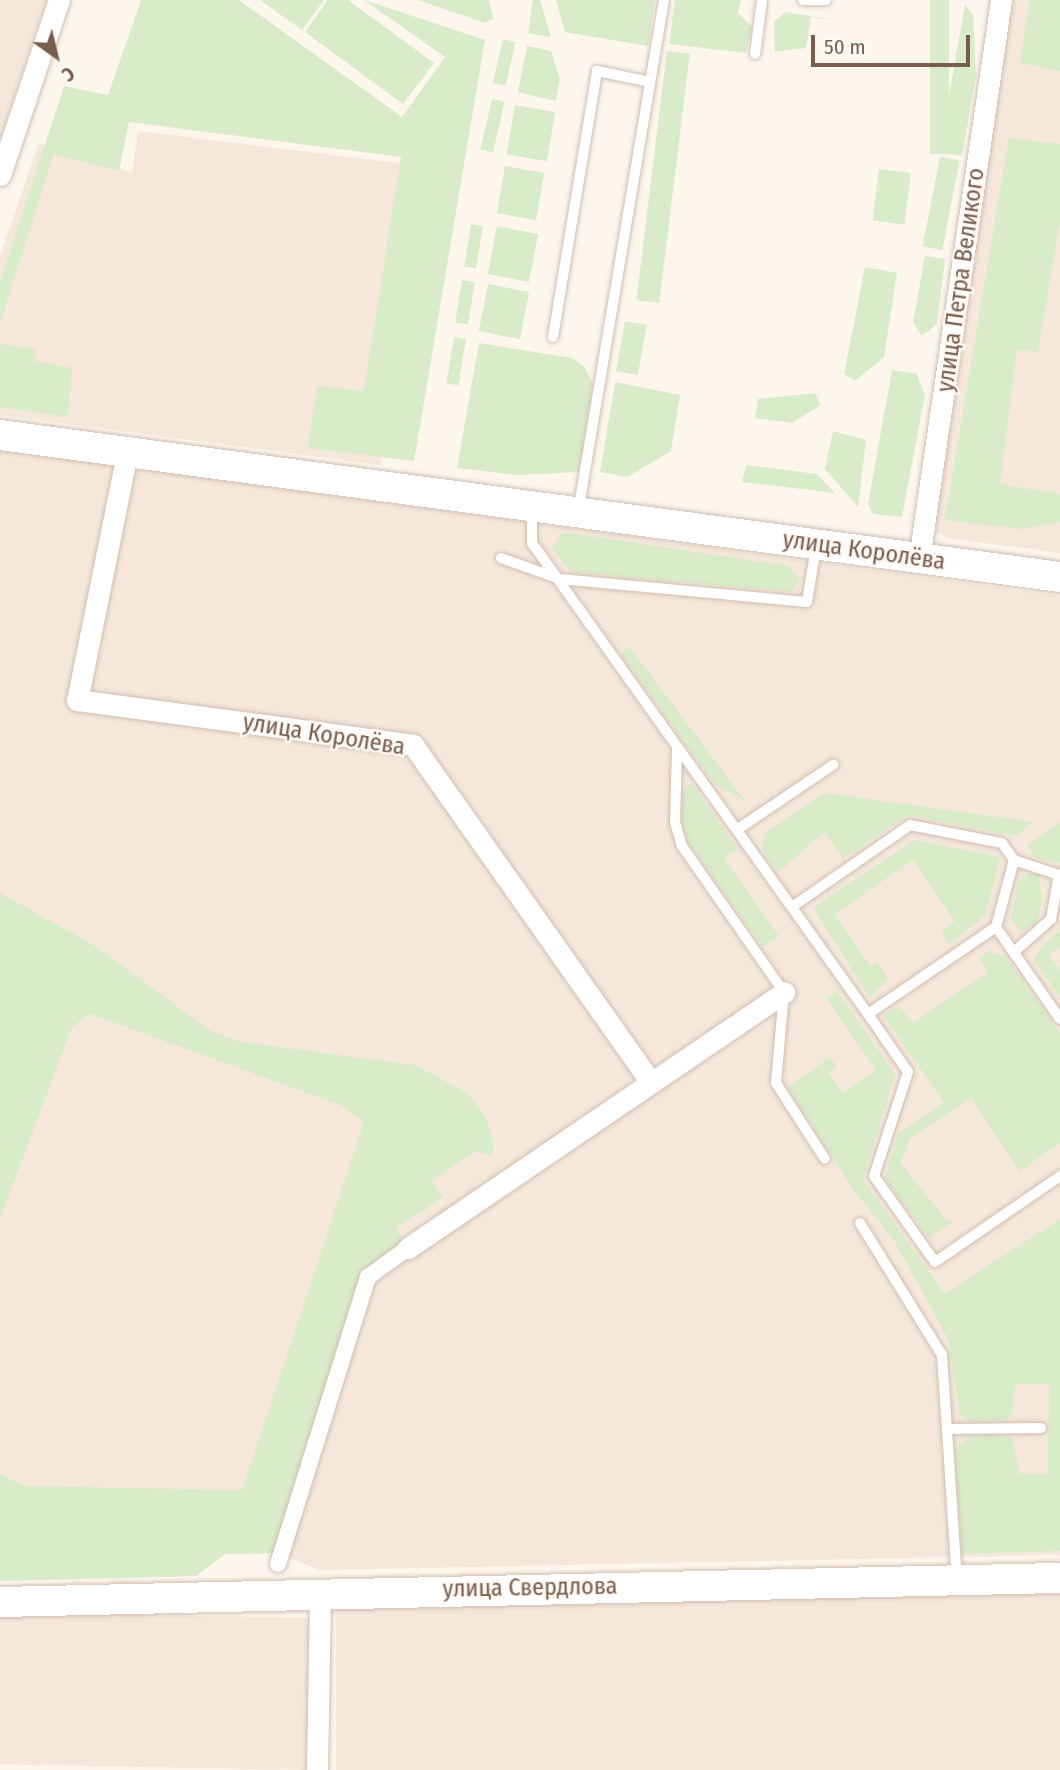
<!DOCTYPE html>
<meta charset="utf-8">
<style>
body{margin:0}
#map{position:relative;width:1060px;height:1770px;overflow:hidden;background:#fdf6ec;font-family:"Fira Sans Condensed",sans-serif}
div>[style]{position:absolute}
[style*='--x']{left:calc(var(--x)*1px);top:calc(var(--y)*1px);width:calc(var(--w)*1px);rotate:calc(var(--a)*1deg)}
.residential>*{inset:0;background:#f5e8da;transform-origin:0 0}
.green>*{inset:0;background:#d8ecc9;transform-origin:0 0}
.roads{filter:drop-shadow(0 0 2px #d1beb0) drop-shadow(0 0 2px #d1beb0)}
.service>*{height:10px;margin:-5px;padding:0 5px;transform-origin:5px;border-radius:5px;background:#fff}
.pedestrian>*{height:16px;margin:-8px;padding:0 8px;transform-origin:8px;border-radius:8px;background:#fff}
.minor>*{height:21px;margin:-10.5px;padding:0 10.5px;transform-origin:10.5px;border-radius:10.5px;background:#fff}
.secondary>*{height:30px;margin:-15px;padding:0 15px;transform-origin:15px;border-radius:15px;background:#fff}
span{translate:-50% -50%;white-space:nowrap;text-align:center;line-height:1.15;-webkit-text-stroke:5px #fffaf3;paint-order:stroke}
.street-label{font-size:24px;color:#7a5c4d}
.north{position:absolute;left:21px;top:21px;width:70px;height:70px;-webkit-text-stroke:5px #fffaf3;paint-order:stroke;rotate:146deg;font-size:19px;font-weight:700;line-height:28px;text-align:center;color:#7a5c4d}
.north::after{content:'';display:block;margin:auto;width:24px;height:32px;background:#7a5c4d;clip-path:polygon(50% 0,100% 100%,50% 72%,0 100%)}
.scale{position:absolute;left:811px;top:35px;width:159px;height:32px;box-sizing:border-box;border:4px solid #7a5c4d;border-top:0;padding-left:9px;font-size:21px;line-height:24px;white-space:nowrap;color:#7a5c4d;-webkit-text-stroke:5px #fffaf3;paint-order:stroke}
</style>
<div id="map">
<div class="residential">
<div style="clip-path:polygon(0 0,47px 0,0 140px)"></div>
<div style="clip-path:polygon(1007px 0,1060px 0,1060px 553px,946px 538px,931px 528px)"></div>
<div style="clip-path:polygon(138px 131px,423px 166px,381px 465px,0 415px,0 256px,39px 143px,132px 173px)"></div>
<div style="clip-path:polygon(0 449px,1060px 596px,1060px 1555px,320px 1570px,277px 1553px,226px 1554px,196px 1576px,0 1581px)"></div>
<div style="left:1060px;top:1594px;width:176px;height:724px;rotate:90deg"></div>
<div style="left:312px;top:1618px;width:152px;height:312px;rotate:91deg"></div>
</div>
<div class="green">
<div style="clip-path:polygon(141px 0,239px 0,402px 117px,445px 57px,364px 0,485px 40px,414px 461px,308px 448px,317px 386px,364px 391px,401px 157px,129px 122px,119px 171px,54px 154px,0 323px,0 282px,64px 86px,108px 95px)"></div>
<div style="clip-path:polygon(260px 0,324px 0,302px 30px)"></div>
<div style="clip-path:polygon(328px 0,348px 0,434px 63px,403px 104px,305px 32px)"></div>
<div style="clip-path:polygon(418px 0,489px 0,493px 19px,485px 23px)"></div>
<div style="clip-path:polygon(533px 0,540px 0,551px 37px,528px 33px)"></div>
<div style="clip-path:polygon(556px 0,655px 0,648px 46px,565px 32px)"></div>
<div style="clip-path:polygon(675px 0,741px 0,738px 13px,752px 27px,746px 53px,669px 44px)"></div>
<div style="left:930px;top:0;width:19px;height:154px"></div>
<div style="clip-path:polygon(1030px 0,1060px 0,1060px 71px,1020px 63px)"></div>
<div style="clip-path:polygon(965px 5px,973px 15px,976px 76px,962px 156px,939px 152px)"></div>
<div style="clip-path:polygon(785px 12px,829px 19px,833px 20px,811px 17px,806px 48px,775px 52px,774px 22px)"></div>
<div style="left:503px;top:39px;width:13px;height:45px;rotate:13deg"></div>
<div style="clip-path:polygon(527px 46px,551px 51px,560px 79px,556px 101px,518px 92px)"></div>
<div style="left:667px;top:51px;width:23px;height:251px;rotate:7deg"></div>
<div style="left:492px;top:99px;width:13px;height:52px;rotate:13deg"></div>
<div style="left:515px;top:105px;width:41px;height:50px;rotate:10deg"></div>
<div style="clip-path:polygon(1009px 138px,1060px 144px,1060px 222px,1038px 352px,1017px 350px,1000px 484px,1060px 494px,1060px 522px,1020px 529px,945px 520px)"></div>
<div style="left:940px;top:157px;width:20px;height:91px;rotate:11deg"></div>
<div style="left:505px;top:166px;width:40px;height:48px;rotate:10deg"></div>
<div style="left:879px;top:169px;width:32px;height:52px;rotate:7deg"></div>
<div style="left:471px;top:224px;width:12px;height:43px;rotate:9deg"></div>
<div style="left:497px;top:226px;width:42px;height:49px;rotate:11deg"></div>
<div style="clip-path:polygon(925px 256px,945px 259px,937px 324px,922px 336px,913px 322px)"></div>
<div style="clip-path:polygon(865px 267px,897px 273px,884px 357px,855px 381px,844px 374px)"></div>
<div style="left:462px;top:280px;width:13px;height:43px;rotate:9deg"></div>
<div style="left:488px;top:284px;width:42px;height:48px;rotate:11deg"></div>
<div style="left:625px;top:321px;width:22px;height:51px;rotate:10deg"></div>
<div style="left:454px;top:337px;width:12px;height:47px;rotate:9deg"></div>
<div style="clip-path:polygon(479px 343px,572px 358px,584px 366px,593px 384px,579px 472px,517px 475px,457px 468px)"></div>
<div style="clip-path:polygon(0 344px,36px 350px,35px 361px,72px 368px,68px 417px,0 407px)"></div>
<div style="clip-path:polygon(892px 370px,917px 374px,925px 395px,902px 517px,873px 514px,868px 504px)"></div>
<div style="clip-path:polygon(615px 382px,680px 395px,671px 451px,627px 477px,600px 472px)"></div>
<div style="clip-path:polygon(815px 393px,821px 405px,792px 423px,755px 418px,758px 399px)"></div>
<div style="clip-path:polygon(833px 431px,866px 440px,858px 507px,825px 469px)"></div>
<div style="clip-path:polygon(746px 465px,817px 474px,835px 493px,742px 482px)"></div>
<div style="clip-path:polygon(570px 533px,789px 566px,800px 580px,791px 592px,571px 572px,552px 548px,561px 534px)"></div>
<div style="clip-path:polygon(627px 646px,631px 649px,745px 801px,715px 785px,622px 655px)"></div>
<div style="clip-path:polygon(692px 784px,738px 849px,724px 858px,779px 936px,763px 947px,689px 843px,681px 822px,683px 789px)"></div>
<div style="clip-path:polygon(825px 793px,1034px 822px,1016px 836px,908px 815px,843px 859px,824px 832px,778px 873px,762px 850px,764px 834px)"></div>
<div style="clip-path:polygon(1060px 822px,1060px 863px,1036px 858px,1027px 845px)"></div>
<div style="clip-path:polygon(915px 840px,1000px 857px,985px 916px,949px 944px,941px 931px,955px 921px,913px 860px,835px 914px,870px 966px,877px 962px,888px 979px,870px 998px,813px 908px)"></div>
<div style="clip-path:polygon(1038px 872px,1042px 901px,1036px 924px,1021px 931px,1011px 920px,1017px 887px,1022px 876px)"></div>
<div style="clip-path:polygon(0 893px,97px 947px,209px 1030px,240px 1042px,415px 1065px,467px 1093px,486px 1117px,494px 1145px,490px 1156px,476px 1151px,432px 1181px,443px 1197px,396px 1228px,407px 1245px,366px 1274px,277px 1553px,225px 1554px,196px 1576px,0 1581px,0 1474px,24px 1486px,242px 1490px,364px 1122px,343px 1106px,90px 1014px,72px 1027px,0 1219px)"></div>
<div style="clip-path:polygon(1060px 929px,1060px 947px,1049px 954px,1060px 970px,1060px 997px,1033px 958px)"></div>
<div style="clip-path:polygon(988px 951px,1006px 957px,1060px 1033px,1060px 1143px,1020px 1171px,971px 1098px,910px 1138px,900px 1163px,947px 1221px,955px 1220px,929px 1238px,885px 1178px,898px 1133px,944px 1103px,883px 1014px,900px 1007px,913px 1023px,988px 972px,979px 958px)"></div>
<div style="clip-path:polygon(837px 991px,895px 1074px,863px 1180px,945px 1294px,1060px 1219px,1060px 1551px,962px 1554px,954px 1449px,971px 1436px,999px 1434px,1013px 1439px,1019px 1473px,1048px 1474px,1049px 1384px,1015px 1384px,1012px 1415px,1005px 1420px,970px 1421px,960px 1414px,948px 1339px,894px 1240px,853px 1189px,788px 1087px,830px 1057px,837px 1067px,829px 1073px,843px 1093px,876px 1070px,826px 998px)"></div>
</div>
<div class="roads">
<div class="service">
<div style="--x:803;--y:0;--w:23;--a:0"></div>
<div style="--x:755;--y:54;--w:54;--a:-82.6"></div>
<div style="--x:553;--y:337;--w:270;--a:-80.6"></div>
<div style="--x:597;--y:71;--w:54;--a:11.7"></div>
<div style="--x:532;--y:508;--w:35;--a:90"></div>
<div style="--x:532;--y:543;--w:579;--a:54.5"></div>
<div style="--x:578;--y:512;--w:519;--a:-80.47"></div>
<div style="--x:501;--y:558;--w:63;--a:19.6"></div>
<div style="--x:560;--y:579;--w:248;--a:5.3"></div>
<div style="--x:807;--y:602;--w:56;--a:-80.7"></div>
<div style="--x:677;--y:748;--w:74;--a:91.5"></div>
<div style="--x:675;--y:822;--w:25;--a:74"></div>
<div style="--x:682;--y:846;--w:178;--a:55.1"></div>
<div style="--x:784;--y:992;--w:91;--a:95"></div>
<div style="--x:776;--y:1083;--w:90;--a:57.2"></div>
<div style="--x:738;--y:829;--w:115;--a:-34"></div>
<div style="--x:792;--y:907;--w:144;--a:-34.8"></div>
<div style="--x:910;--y:825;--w:94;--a:11.1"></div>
<div style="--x:1002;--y:843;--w:21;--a:55"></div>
<div style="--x:1014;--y:860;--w:69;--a:105"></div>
<div style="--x:996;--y:927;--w:155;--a:145.8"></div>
<div style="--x:868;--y:1014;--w:70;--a:55.4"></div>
<div style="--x:908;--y:1072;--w:109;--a:108.1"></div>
<div style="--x:874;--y:1176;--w:105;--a:54.7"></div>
<div style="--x:935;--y:1262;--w:152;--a:-34.5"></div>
<div style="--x:996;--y:927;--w:112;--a:55.2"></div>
<div style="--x:1014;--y:952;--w:50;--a:-41.7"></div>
<div style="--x:1051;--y:919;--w:45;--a:-79.7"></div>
<div style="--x:1059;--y:875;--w:47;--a:-161.6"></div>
<div style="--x:860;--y:1223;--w:155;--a:58.2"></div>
<div style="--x:942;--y:1355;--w:224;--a:86.2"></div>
<div style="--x:947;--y:1429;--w:94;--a:-0.6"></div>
</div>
<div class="pedestrian">
<div style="--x:278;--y:1564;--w:301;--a:-72.6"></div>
<div style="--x:368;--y:1277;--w:49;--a:-35.9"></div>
</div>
<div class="minor">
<div style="--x:0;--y:175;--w:185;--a:-71.4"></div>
<div style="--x:127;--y:453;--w:252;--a:101.4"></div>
<div style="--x:77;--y:700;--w:339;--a:7.6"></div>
<div style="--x:413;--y:745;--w:413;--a:54.8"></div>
<div style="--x:919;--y:559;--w:565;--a:-81.65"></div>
<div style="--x:408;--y:1248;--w:455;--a:-34.2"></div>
<div style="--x:317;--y:1770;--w:178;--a:-89"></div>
</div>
<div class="secondary">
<div style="--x:0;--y:435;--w:1069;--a:7.63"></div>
<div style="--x:0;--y:1602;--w:1060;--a:-1.3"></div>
</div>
</div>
<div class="street-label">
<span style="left:961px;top:280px;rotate:-82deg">улица Петра Великого</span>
<span style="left:864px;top:551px;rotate:8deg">улица Королёва</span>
<span style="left:324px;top:735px;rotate:9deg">улица Королёва</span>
<span style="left:530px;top:1588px;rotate:-1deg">улица Свердлова</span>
</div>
<div class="north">С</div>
<div class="scale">50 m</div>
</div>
